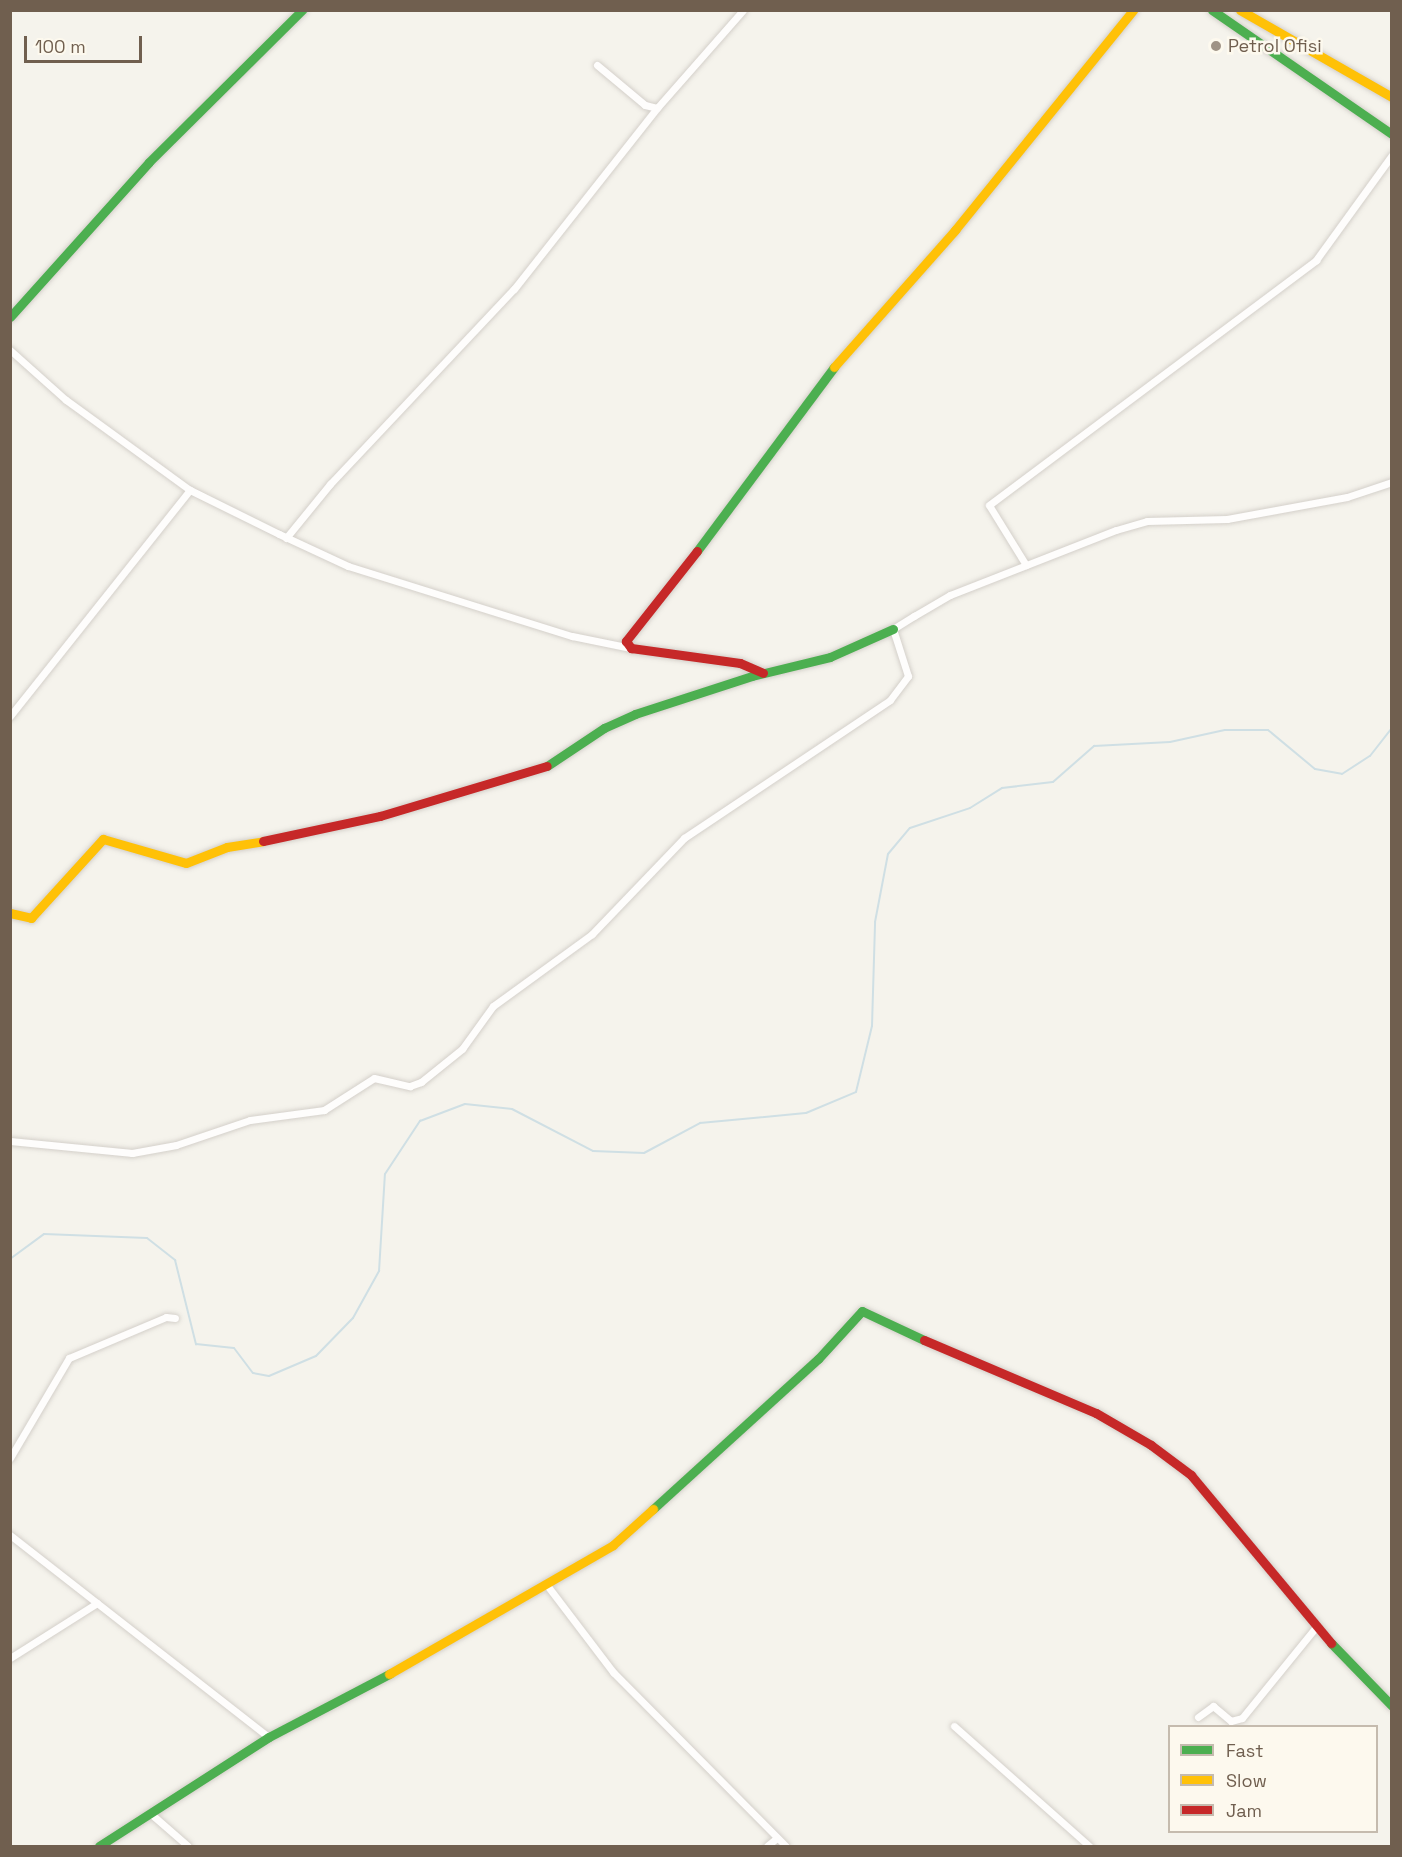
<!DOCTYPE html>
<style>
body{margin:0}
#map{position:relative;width:1402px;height:1857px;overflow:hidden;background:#f5f3ec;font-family:"Space Grotesk",sans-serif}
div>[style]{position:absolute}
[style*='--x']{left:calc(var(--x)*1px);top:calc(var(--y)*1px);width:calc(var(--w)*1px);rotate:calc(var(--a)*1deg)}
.stream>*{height:2px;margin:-1px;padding:0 1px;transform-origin:1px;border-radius:1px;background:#cfdfe4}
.roads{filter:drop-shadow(0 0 2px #d4d0ca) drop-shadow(0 0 2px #d4d0ca)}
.street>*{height:7px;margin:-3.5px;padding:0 3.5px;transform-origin:3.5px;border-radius:3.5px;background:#fefdfc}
.fast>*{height:9px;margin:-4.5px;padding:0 4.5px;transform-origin:4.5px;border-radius:4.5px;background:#4caf50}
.slow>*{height:9px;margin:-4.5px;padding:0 4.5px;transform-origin:4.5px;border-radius:4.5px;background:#ffc107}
.jam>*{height:9px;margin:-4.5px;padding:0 4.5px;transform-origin:4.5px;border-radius:4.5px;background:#c62828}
.dots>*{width:16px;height:16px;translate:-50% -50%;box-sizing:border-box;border:3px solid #fdf9ee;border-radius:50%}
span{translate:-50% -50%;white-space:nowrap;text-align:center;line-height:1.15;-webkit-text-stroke:5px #fdf9ee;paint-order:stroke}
.poi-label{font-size:18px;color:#705f4f}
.left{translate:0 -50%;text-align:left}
.frame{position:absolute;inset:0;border:12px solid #705f4f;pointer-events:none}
.legend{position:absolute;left:1168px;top:1725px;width:210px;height:108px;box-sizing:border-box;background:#fdf9ee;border:2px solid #c5bbae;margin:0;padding:8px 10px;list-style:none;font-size:18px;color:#705f4f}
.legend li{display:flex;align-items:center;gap:12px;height:30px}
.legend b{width:30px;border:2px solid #c5bbae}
.scale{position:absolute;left:24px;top:36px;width:118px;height:27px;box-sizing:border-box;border:3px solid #705f4f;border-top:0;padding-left:8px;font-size:18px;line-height:21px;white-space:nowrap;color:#705f4f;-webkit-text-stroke:4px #fdf9ee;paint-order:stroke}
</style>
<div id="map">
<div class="stream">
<div style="--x:10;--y:1259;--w:42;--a:-36.3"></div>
<div style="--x:44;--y:1234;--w:103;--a:2.2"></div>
<div style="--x:147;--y:1238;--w:36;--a:38"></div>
<div style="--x:175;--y:1260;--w:87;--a:76"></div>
<div style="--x:196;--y:1344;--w:38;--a:6"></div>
<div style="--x:234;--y:1348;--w:31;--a:53"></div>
<div style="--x:253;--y:1373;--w:16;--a:11"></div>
<div style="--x:269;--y:1376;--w:51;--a:-23.1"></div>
<div style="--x:316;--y:1356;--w:53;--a:-45.8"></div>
<div style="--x:353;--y:1318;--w:54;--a:-61"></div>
<div style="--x:379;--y:1271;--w:97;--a:-86.5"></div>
<div style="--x:385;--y:1174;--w:64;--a:-56.6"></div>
<div style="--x:420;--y:1121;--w:48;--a:-20.7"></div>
<div style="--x:465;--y:1104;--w:47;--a:6.1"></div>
<div style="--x:512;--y:1109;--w:91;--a:27.4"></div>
<div style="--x:593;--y:1151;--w:51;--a:2.2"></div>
<div style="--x:644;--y:1153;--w:64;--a:-28.2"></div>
<div style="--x:700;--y:1123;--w:106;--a:-5.4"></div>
<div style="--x:806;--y:1113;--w:54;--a:-22.8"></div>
<div style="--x:856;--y:1092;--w:68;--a:-76.4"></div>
<div style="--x:872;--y:1026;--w:104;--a:-88.3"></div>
<div style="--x:875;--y:922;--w:69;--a:-79.2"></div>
<div style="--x:888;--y:854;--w:34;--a:-50"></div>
<div style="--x:910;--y:828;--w:63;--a:-18.4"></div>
<div style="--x:970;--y:808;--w:38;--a:-32"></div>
<div style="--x:1002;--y:788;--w:51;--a:-6.7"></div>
<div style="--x:1053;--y:782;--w:55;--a:-41.3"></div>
<div style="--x:1094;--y:746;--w:76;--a:-3"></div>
<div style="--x:1170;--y:742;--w:56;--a:-12.3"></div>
<div style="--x:1225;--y:730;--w:43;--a:0"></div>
<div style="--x:1268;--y:730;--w:61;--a:39.7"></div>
<div style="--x:1315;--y:769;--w:27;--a:10"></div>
<div style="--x:1342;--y:774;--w:33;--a:-33"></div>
<div style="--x:1370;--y:756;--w:36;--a:-52"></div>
</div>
<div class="roads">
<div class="street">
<div style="--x:597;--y:65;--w:62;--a:39.8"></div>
<div style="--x:645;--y:105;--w:12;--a:14"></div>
<div style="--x:657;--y:108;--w:130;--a:-48.7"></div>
<div style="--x:10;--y:350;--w:75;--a:41.8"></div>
<div style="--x:66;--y:400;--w:153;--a:36"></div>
<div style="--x:190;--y:490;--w:99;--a:26.3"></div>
<div style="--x:279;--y:534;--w:76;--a:24.9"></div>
<div style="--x:348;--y:566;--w:235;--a:17.4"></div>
<div style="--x:572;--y:636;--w:60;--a:11.5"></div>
<div style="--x:286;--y:538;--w:70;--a:-50.8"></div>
<div style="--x:330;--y:484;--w:268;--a:-46.7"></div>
<div style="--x:514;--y:289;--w:231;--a:-51.7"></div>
<div style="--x:1026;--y:565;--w:70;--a:-121.7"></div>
<div style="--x:989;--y:505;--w:409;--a:-36.8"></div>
<div style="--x:1316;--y:260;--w:130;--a:-54.1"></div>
<div style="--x:10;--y:716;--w:289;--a:-51.5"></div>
<div style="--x:10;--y:1141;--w:123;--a:5.6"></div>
<div style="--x:132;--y:1153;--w:45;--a:-10.3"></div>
<div style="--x:176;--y:1145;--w:78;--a:-18.7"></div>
<div style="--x:250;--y:1120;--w:75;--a:-7.7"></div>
<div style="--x:324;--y:1110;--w:59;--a:-32.6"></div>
<div style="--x:374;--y:1078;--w:37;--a:13"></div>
<div style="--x:410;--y:1086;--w:12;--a:-20"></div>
<div style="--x:421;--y:1082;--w:53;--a:-38.8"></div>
<div style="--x:462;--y:1049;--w:53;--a:-54.2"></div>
<div style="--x:493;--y:1006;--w:122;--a:-36"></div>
<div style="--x:592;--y:934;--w:133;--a:-46.2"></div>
<div style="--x:684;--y:838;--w:248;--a:-33.8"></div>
<div style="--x:890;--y:700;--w:30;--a:-53"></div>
<div style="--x:908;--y:676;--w:49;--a:-107.7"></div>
<div style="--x:893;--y:629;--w:25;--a:-32"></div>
<div style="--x:914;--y:616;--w:42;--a:-30.3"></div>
<div style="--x:950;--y:595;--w:178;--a:-21.4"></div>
<div style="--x:1116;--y:530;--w:32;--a:-16"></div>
<div style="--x:1147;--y:521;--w:80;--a:-1.4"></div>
<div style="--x:1227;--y:519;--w:122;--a:-10.4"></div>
<div style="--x:1347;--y:497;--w:47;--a:-18.4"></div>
<div style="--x:10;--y:1458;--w:116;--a:-59.5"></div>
<div style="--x:69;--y:1358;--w:105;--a:-22.9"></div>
<div style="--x:166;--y:1317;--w:9;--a:6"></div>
<div style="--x:10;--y:1535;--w:328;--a:38"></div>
<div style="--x:546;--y:1584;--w:111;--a:52.7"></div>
<div style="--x:613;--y:1672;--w:245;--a:45.2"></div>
<div style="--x:10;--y:1658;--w:103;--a:-32.3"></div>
<div style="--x:1198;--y:1717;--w:19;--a:-36"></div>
<div style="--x:1213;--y:1706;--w:23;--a:40"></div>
<div style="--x:1231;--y:1721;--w:11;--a:-15"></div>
<div style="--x:1242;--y:1718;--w:117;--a:-50.9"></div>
<div style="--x:954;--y:1726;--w:181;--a:41.6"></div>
<div style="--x:150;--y:1813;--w:50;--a:41"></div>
<div style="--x:767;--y:1846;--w:13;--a:-39"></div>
</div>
<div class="fast">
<div style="--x:1212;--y:10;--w:219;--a:34.6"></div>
<div style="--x:10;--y:317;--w:208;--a:-48.1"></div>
<div style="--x:149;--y:162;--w:216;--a:-44.8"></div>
<div style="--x:697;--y:551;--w:229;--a:-53.3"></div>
<div style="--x:547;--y:766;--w:69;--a:-33.7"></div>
<div style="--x:604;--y:728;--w:34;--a:-24"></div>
<div style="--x:635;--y:714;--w:123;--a:-18"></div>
<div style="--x:752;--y:676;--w:80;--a:-13.7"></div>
<div style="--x:830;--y:657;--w:69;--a:-24"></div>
<div style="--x:653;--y:1509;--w:223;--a:-42.3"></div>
<div style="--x:818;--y:1359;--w:65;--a:-47.5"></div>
<div style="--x:862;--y:1311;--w:68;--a:25.1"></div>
<div style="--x:1331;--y:1643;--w:88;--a:45.9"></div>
<div style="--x:99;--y:1846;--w:202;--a:-32.7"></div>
<div style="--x:269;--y:1737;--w:136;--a:-27.7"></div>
</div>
<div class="slow">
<div style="--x:1240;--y:10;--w:175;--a:29.8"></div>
<div style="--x:834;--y:367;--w:183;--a:-48.5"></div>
<div style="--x:955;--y:230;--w:283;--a:-51"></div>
<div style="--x:10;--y:913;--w:22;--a:13"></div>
<div style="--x:31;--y:918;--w:107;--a:-47.7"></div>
<div style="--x:103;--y:839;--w:86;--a:16.1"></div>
<div style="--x:186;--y:863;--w:44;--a:-21.3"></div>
<div style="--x:227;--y:847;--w:36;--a:-9"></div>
<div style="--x:389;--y:1674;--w:258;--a:-29.9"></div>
<div style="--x:613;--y:1545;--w:54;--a:-42"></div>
</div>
<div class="jam">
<div style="--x:697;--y:551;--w:115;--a:128.3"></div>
<div style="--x:626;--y:641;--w:9;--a:54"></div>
<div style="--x:631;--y:648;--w:110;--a:7.8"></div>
<div style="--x:740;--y:663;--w:25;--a:23"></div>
<div style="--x:263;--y:841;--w:120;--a:-12.1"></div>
<div style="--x:380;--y:816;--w:174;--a:-16.7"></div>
<div style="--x:924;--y:1340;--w:187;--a:23"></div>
<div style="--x:1096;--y:1413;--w:64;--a:30.2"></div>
<div style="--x:1151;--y:1445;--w:50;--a:36.9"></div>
<div style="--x:1191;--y:1475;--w:219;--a:50.2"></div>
</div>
</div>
<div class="dots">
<div style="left:1216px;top:46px;background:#9f9386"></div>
</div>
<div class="poi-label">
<span class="left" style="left:1228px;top:46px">Petrol Ofisi</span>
</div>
<div class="frame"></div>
<ul class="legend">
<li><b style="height:8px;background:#4caf50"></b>Fast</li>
<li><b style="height:8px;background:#ffc107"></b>Slow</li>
<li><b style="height:8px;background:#c62828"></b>Jam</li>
</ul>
<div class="scale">100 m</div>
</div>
